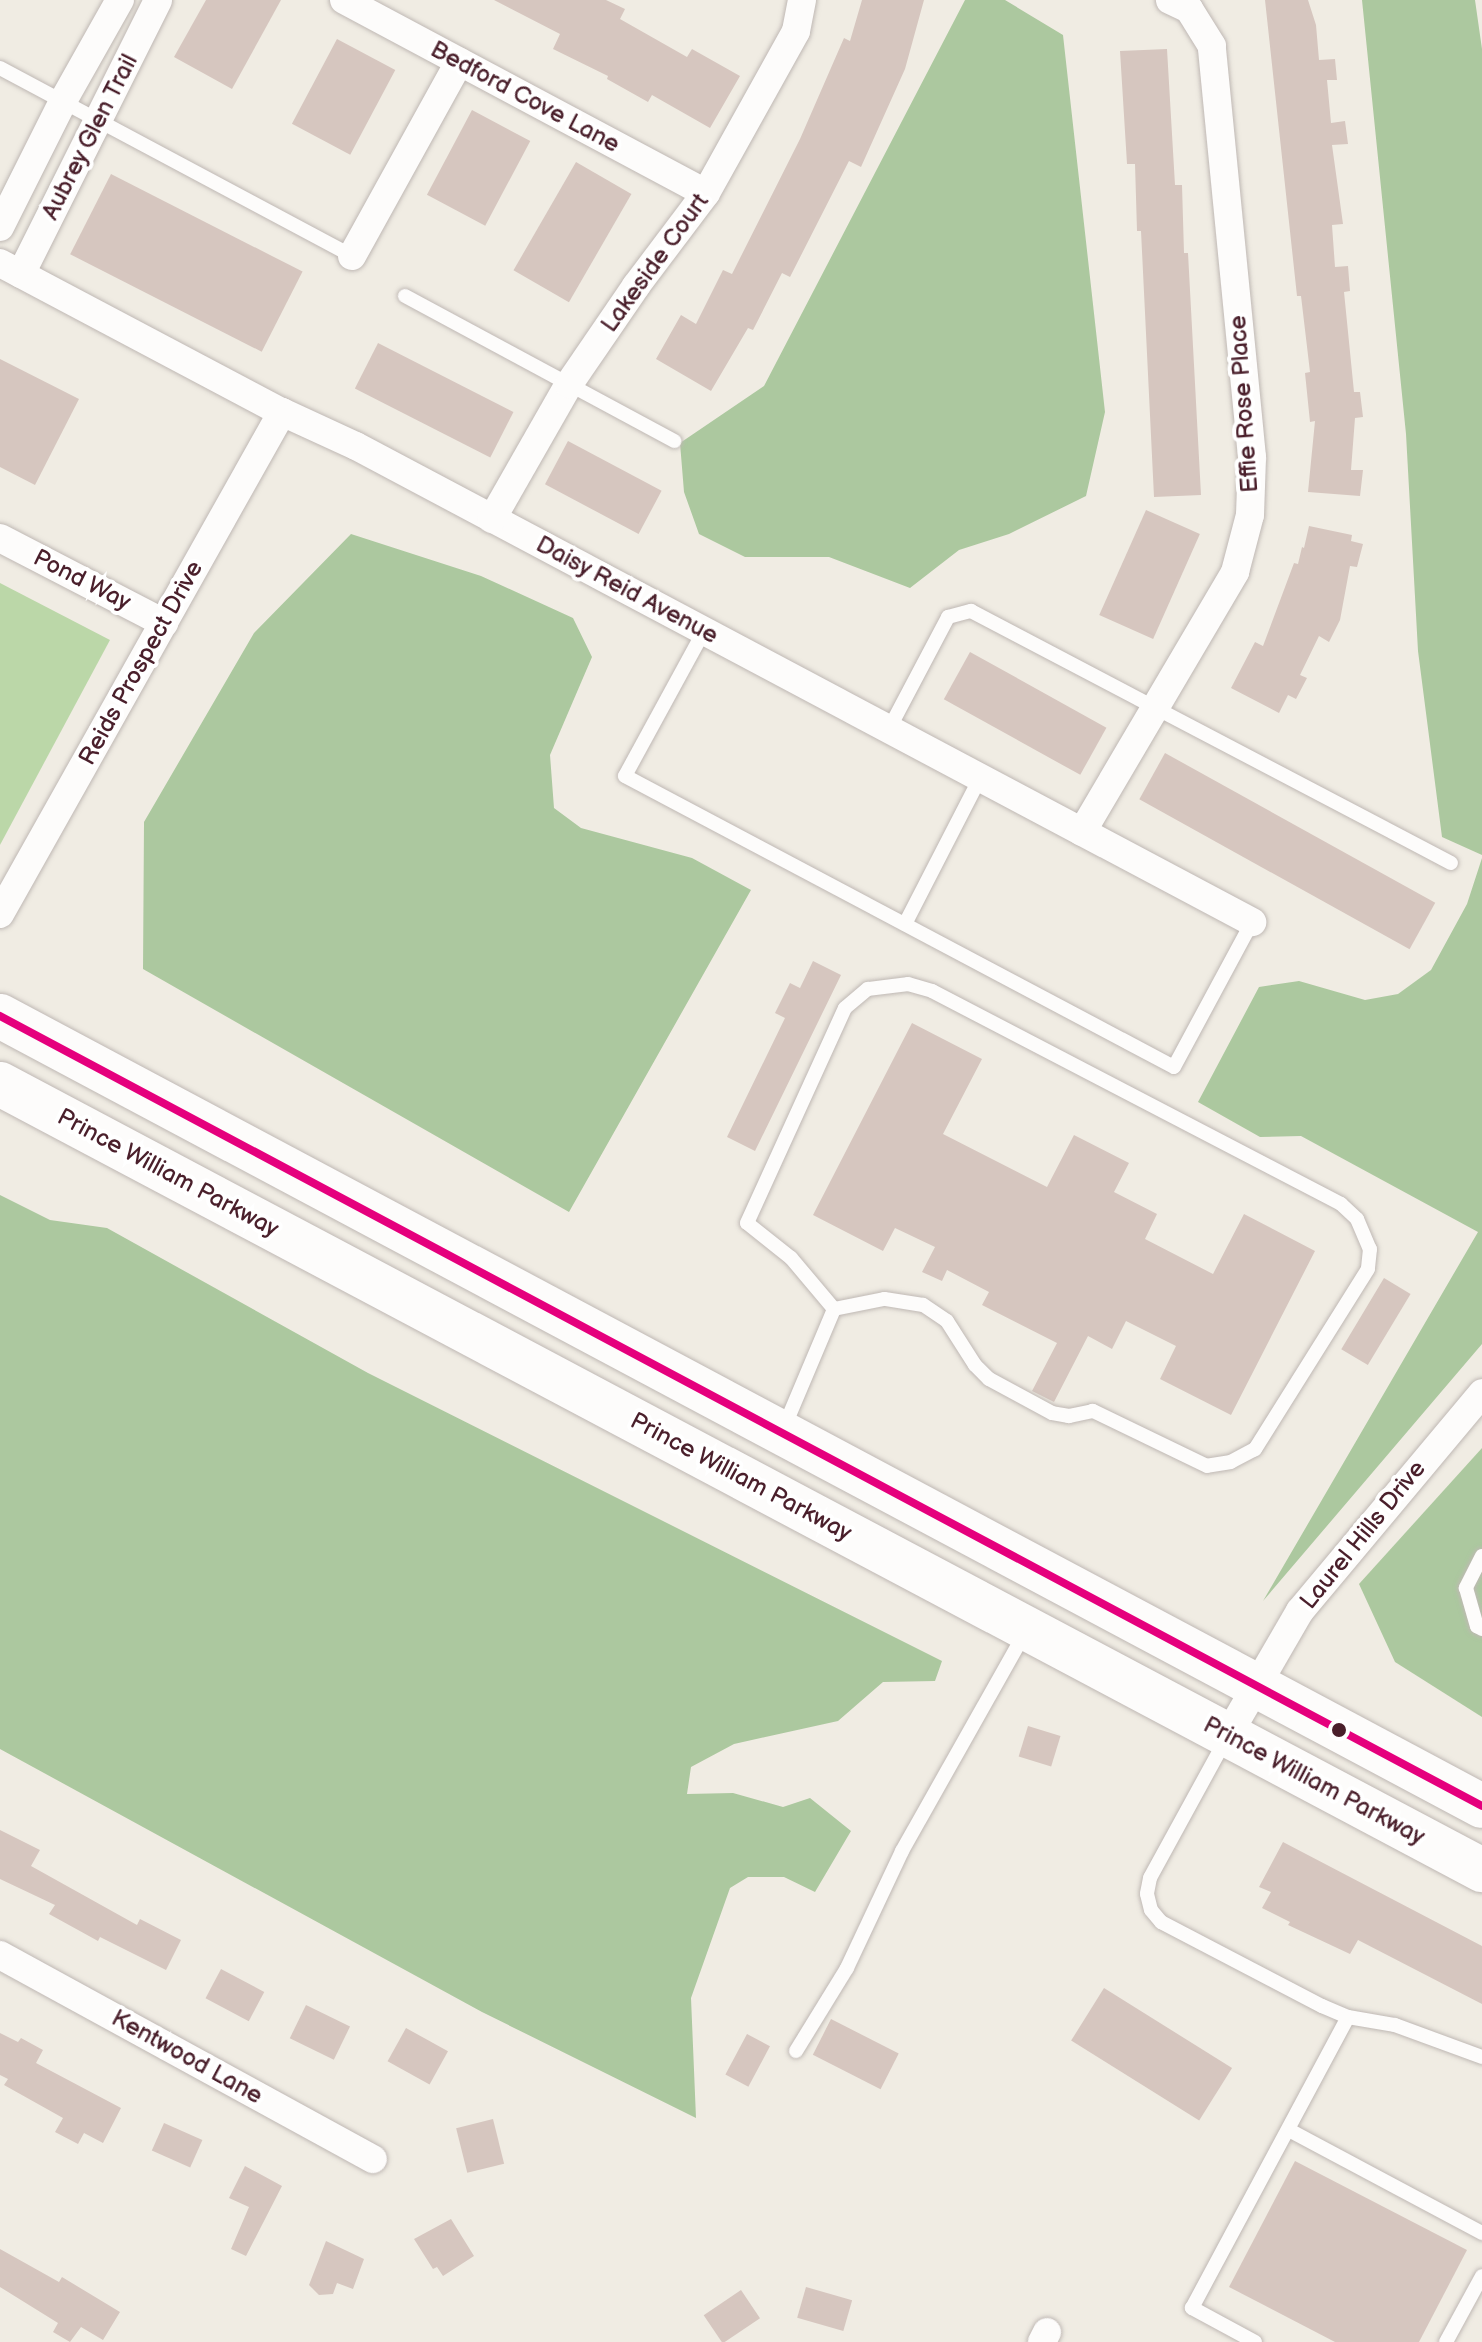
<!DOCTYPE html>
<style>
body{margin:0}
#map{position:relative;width:1482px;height:2342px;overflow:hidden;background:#f0ece3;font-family:"Balsamiq Sans",sans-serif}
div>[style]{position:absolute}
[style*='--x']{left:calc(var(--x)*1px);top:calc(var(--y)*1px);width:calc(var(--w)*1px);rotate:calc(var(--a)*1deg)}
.green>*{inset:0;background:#bbd7a8}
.forest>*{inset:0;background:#acc89f}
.building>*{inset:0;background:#d6c6bf;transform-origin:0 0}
.roads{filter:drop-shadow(0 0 2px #bfb8b4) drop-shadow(0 0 2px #bfb8b4)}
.service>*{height:14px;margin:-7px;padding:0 7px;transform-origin:7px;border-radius:7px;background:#fdfcfb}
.minor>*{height:28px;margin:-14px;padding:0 14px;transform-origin:14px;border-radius:14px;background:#fdfcfb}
.trunk>*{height:44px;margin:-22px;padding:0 22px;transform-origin:22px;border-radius:22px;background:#fdfcfb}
.bus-1>*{height:8px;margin:-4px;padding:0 4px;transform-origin:4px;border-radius:4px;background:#e5007d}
.dots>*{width:22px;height:22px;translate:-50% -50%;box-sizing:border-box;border:4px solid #fff;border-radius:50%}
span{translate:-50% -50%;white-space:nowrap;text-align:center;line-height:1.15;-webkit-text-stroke:8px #fff;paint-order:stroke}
.street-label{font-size:24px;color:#4a1f2b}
</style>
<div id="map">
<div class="green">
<div style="clip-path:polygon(0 583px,110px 640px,0 845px)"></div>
</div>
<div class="forest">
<div style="clip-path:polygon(965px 0,1005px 0,1063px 35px,1105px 412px,1086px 496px,1009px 534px,959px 550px,910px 588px,829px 557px,745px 557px,699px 534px,684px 492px,680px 443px,764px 386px)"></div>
<div style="clip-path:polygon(1362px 0,1475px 0,1482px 49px,1482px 855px,1442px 837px,1418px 651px,1406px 434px)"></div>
<div style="clip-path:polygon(351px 534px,481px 576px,573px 618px,592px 657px,550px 755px,554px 808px,581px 828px,692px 858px,751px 890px,569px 1212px,143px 969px,144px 822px,254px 633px)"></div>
<div style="clip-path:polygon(1482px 858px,1482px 1344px,1263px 1601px,1478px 1232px,1301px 1136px,1260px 1137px,1198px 1102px,1259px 987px,1299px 981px,1365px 1000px,1398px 994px,1431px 970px,1467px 904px)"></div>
<div style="clip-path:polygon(0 1195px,50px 1220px,107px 1228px,368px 1373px,942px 1661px,935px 1681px,883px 1682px,838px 1721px,734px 1744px,691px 1767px,687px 1794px,733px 1793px,783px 1807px,810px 1798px,851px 1831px,815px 1892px,784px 1877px,748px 1877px,730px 1888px,691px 1998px,696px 2118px,482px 2012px,0 1749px)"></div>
<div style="clip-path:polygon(1482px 1448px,1482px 1717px,1395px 1662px,1359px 1584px)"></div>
</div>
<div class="building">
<div style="clip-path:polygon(206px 0,281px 0,232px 89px,174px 57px)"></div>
<div style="clip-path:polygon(494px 0,606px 0,625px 9px,620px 19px,687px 57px,692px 49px,740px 76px,710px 128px,652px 95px,648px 102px,607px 79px,608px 76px,553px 49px,560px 34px)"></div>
<div style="clip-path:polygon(862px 0,924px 0,905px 69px,861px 167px,849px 161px,790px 277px,782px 273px,753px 330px,748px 328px,711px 391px,656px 359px,681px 315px,696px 324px,723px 270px,732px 274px,800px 139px,844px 38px,850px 41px)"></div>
<div style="clip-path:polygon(1265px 0,1308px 0,1316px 25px,1319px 60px,1335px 59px,1337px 80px,1327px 80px,1331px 123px,1345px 121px,1348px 144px,1332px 145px,1343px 224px,1332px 225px,1335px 267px,1348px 266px,1350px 291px,1344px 292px,1354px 392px,1360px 392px,1363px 417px,1355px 418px,1351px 470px,1363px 470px,1360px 496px,1308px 492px,1315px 421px,1310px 422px,1305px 373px,1310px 372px,1301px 296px,1297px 296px)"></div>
<div style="left:337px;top:39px;width:66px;height:96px;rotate:28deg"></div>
<div style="clip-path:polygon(1167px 49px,1175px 185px,1182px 185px,1184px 253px,1188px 253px,1201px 495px,1154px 497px,1141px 231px,1137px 231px,1135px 164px,1127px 164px,1120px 51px)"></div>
<div style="left:472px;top:110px;width:66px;height:96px;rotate:28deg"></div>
<div style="left:576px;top:162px;width:64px;height:125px;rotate:30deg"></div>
<div style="left:111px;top:174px;width:215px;height:90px;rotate:27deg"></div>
<div style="left:378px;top:343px;width:152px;height:51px;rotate:27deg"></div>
<div style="clip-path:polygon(0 359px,79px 399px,35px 485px,0 467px)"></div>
<div style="left:568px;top:441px;width:106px;height:49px;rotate:28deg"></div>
<div style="left:1146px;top:510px;width:59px;height:115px;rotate:24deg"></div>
<div style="clip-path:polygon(1309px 526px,1352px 535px,1351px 541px,1363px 544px,1357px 567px,1350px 566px,1340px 620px,1329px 642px,1319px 636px,1300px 675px,1307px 678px,1296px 699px,1288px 695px,1279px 713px,1231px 688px,1255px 642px,1263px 646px,1294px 563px,1298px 564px,1302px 547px,1304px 548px)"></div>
<div style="left:970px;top:652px;width:156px;height:54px;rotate:29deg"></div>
<div style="left:1165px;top:753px;width:309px;height:53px;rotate:29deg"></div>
<div style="clip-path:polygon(813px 961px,841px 975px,755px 1151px,727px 1137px,785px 1018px,775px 1013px,790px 983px,800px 988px)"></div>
<div style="clip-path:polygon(912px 1023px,982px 1059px,943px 1134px,1047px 1187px,1074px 1135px,1129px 1163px,1114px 1192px,1157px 1214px,1145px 1239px,1213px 1274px,1244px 1214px,1315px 1251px,1231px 1415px,1160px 1379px,1176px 1346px,1126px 1321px,1112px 1349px,1088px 1336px,1054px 1402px,1032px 1391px,1057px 1343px,982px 1305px,989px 1292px,947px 1270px,942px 1281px,922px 1272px,935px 1247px,895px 1228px,883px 1251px,813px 1215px)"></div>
<div style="left:1384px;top:1278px;width:31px;height:83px;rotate:31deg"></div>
<div style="left:1028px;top:1726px;width:34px;height:32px;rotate:17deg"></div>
<div style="clip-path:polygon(0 1830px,40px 1850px,31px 1866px,137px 1925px,140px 1919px,181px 1940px,166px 1970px,100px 1937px,98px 1941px,49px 1914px,55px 1905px,0 1879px)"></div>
<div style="clip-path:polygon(1283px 1842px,1482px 1946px,1482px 2004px,1358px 1940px,1350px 1954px,1288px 1925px,1290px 1922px,1262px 1908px,1271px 1892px,1259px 1887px)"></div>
<div style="left:221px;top:1969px;width:49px;height:33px;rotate:28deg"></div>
<div style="left:1104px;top:1988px;width:151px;height:62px;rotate:32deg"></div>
<div style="left:306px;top:2005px;width:49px;height:37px;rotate:26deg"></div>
<div style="left:831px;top:2019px;width:76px;height:40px;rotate:27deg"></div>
<div style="left:406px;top:2028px;width:48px;height:38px;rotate:29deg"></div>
<div style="clip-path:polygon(0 2033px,18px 2042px,21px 2038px,43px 2050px,36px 2063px,121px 2108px,103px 2143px,84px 2133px,78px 2144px,55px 2132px,63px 2118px,4px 2085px,8px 2079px,0 2075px)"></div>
<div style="left:747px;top:2034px;width:26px;height:46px;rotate:28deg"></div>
<div style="left:493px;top:2119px;width:46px;height:38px;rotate:76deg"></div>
<div style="left:164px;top:2123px;width:42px;height:30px;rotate:24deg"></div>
<div style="clip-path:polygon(1295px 2161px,1467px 2250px,1419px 2342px,1335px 2342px,1229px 2287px)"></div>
<div style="clip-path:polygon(245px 2166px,282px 2186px,246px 2256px,231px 2249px,249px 2207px,229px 2198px)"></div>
<div style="clip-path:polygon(451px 2219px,474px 2256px,443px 2276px,437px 2267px,433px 2269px,414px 2239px)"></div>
<div style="clip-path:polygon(326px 2241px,364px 2259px,353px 2289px,337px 2283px,333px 2294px,319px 2295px,309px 2285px)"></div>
<div style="clip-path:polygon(0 2249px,59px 2282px,62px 2277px,120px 2312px,103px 2340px,81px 2327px,70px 2342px,53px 2332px,58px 2323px,0 2287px)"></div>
<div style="left:806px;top:2287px;width:48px;height:32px;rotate:16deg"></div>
<div style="left:741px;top:2290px;width:34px;height:45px;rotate:56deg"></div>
</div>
<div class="roads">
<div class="service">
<div style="--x:0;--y:68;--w:399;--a:28.1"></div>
<div style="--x:405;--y:296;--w:306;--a:28.3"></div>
<div style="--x:704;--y:631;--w:165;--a:118.6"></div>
<div style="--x:625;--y:776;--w:621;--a:27.93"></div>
<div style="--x:1174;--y:1067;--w:165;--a:-61.7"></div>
<div style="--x:889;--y:729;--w:127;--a:-62.2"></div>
<div style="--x:948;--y:617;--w:24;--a:-15"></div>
<div style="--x:971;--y:611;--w:542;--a:27.7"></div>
<div style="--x:905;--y:924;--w:164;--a:-62.8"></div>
<div style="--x:908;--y:984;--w:25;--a:16"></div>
<div style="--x:932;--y:991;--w:461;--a:27.5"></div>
<div style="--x:1341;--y:1204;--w:22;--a:43"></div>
<div style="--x:1357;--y:1219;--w:33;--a:67"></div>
<div style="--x:1370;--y:1249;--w:20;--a:96"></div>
<div style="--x:1368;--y:1269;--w:213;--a:122.1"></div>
<div style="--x:1255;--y:1449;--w:27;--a:152"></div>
<div style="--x:1231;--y:1462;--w:24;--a:171"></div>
<div style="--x:1207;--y:1466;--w:127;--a:-154.2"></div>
<div style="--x:1093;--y:1411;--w:25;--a:168"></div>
<div style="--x:1069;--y:1416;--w:17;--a:-170"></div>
<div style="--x:1052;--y:1413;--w:72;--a:-151.6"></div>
<div style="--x:989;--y:1379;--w:20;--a:-135"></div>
<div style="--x:975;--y:1365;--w:52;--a:-122.5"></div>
<div style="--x:947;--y:1321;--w:29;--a:-146"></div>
<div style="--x:923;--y:1305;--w:39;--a:-171"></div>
<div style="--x:884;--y:1299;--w:51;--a:168.7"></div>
<div style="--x:834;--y:1309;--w:67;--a:-130.1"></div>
<div style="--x:791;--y:1258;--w:56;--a:-141.5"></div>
<div style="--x:747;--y:1223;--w:236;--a:-65.5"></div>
<div style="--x:845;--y:1008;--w:30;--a:-40"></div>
<div style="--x:868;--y:989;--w:40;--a:-7.1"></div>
<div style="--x:783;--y:1430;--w:131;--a:-67.1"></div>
<div style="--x:1482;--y:1556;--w:36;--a:117"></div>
<div style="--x:1466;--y:1588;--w:40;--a:74"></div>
<div style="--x:1477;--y:1626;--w:6;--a:31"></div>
<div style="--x:1226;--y:1739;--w:158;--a:118.7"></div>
<div style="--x:1150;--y:1878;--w:16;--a:101"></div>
<div style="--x:1147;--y:1894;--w:16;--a:76"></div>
<div style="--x:1151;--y:1910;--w:16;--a:50"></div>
<div style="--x:1161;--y:1922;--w:182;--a:27.6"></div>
<div style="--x:1322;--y:2006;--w:28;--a:23"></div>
<div style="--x:1348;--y:2017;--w:48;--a:9.7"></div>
<div style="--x:1395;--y:2025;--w:93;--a:20.2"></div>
<div style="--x:796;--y:2051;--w:97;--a:-58.4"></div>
<div style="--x:847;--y:1968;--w:129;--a:-64.8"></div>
<div style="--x:902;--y:1851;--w:250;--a:-60.6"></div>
<div style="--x:1289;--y:2130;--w:219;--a:28.1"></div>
<div style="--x:1255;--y:2342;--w:72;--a:-151.6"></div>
<div style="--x:1192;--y:2308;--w:330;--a:-61.8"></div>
<div style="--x:1446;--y:2342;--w:75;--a:-61.4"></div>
</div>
<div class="minor">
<div style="--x:344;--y:0;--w:410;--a:28.1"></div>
<div style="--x:0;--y:227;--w:141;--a:-63.4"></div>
<div style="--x:63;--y:101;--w:116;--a:-60.6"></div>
<div style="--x:352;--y:256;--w:222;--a:-61.1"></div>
<div style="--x:0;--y:263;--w:319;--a:27.9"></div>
<div style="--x:282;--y:412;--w:81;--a:24.7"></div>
<div style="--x:356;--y:446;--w:1015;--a:27.98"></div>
<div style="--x:21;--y:274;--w:306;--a:-63.4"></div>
<div style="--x:492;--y:519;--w:155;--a:-60.3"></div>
<div style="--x:569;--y:384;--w:119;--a:-55.6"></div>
<div style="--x:636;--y:286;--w:116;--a:-53"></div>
<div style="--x:706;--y:193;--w:185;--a:-60.9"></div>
<div style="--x:796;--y:31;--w:32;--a:-79"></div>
<div style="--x:0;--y:538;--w:185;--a:27.4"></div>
<div style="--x:1082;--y:832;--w:302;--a:-59.5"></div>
<div style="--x:1235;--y:572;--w:59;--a:-75.3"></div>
<div style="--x:1250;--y:515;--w:58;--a:-88"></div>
<div style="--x:1252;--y:457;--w:413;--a:-95.6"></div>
<div style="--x:1212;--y:46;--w:44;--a:-121.9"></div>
<div style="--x:1189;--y:9;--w:21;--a:-155"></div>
<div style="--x:0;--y:914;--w:576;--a:-60.67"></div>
<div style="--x:1228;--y:1735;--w:143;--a:-59.9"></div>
<div style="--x:1300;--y:1611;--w:284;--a:-50.1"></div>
<div style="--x:0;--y:1955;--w:425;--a:28.7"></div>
<div style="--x:1042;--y:2342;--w:11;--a:-63"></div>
</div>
<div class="trunk">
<div style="--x:0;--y:1016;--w:1679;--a:28.06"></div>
<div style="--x:0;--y:1084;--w:1678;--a:27.94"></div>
</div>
</div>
<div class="bus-1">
<div style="--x:0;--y:1016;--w:1679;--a:28.06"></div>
</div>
<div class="dots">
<div style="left:1339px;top:1730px;background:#4a1f2b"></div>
</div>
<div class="street-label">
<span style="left:525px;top:97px;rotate:28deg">Bedford Cove Lane</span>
<span style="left:90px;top:137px;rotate:-63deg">Aubrey Glen Trail</span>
<span style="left:655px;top:263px;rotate:-54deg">Lakeside Court</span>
<span style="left:1244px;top:404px;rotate:-94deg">Effie Rose Place</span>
<span style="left:82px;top:580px;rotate:27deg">Pond Way</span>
<span style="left:627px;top:590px;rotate:28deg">Daisy Reid Avenue</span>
<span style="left:141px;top:663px;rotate:-61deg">Reids Prospect Drive</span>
<span style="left:168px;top:1173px;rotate:28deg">Prince William Parkway</span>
<span style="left:741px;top:1477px;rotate:28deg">Prince William Parkway</span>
<span style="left:1363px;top:1535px;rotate:-51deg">Laurel Hills Drive</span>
<span style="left:1314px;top:1781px;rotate:28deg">Prince William Parkway</span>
<span style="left:187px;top:2057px;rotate:29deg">Kentwood Lane</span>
</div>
</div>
